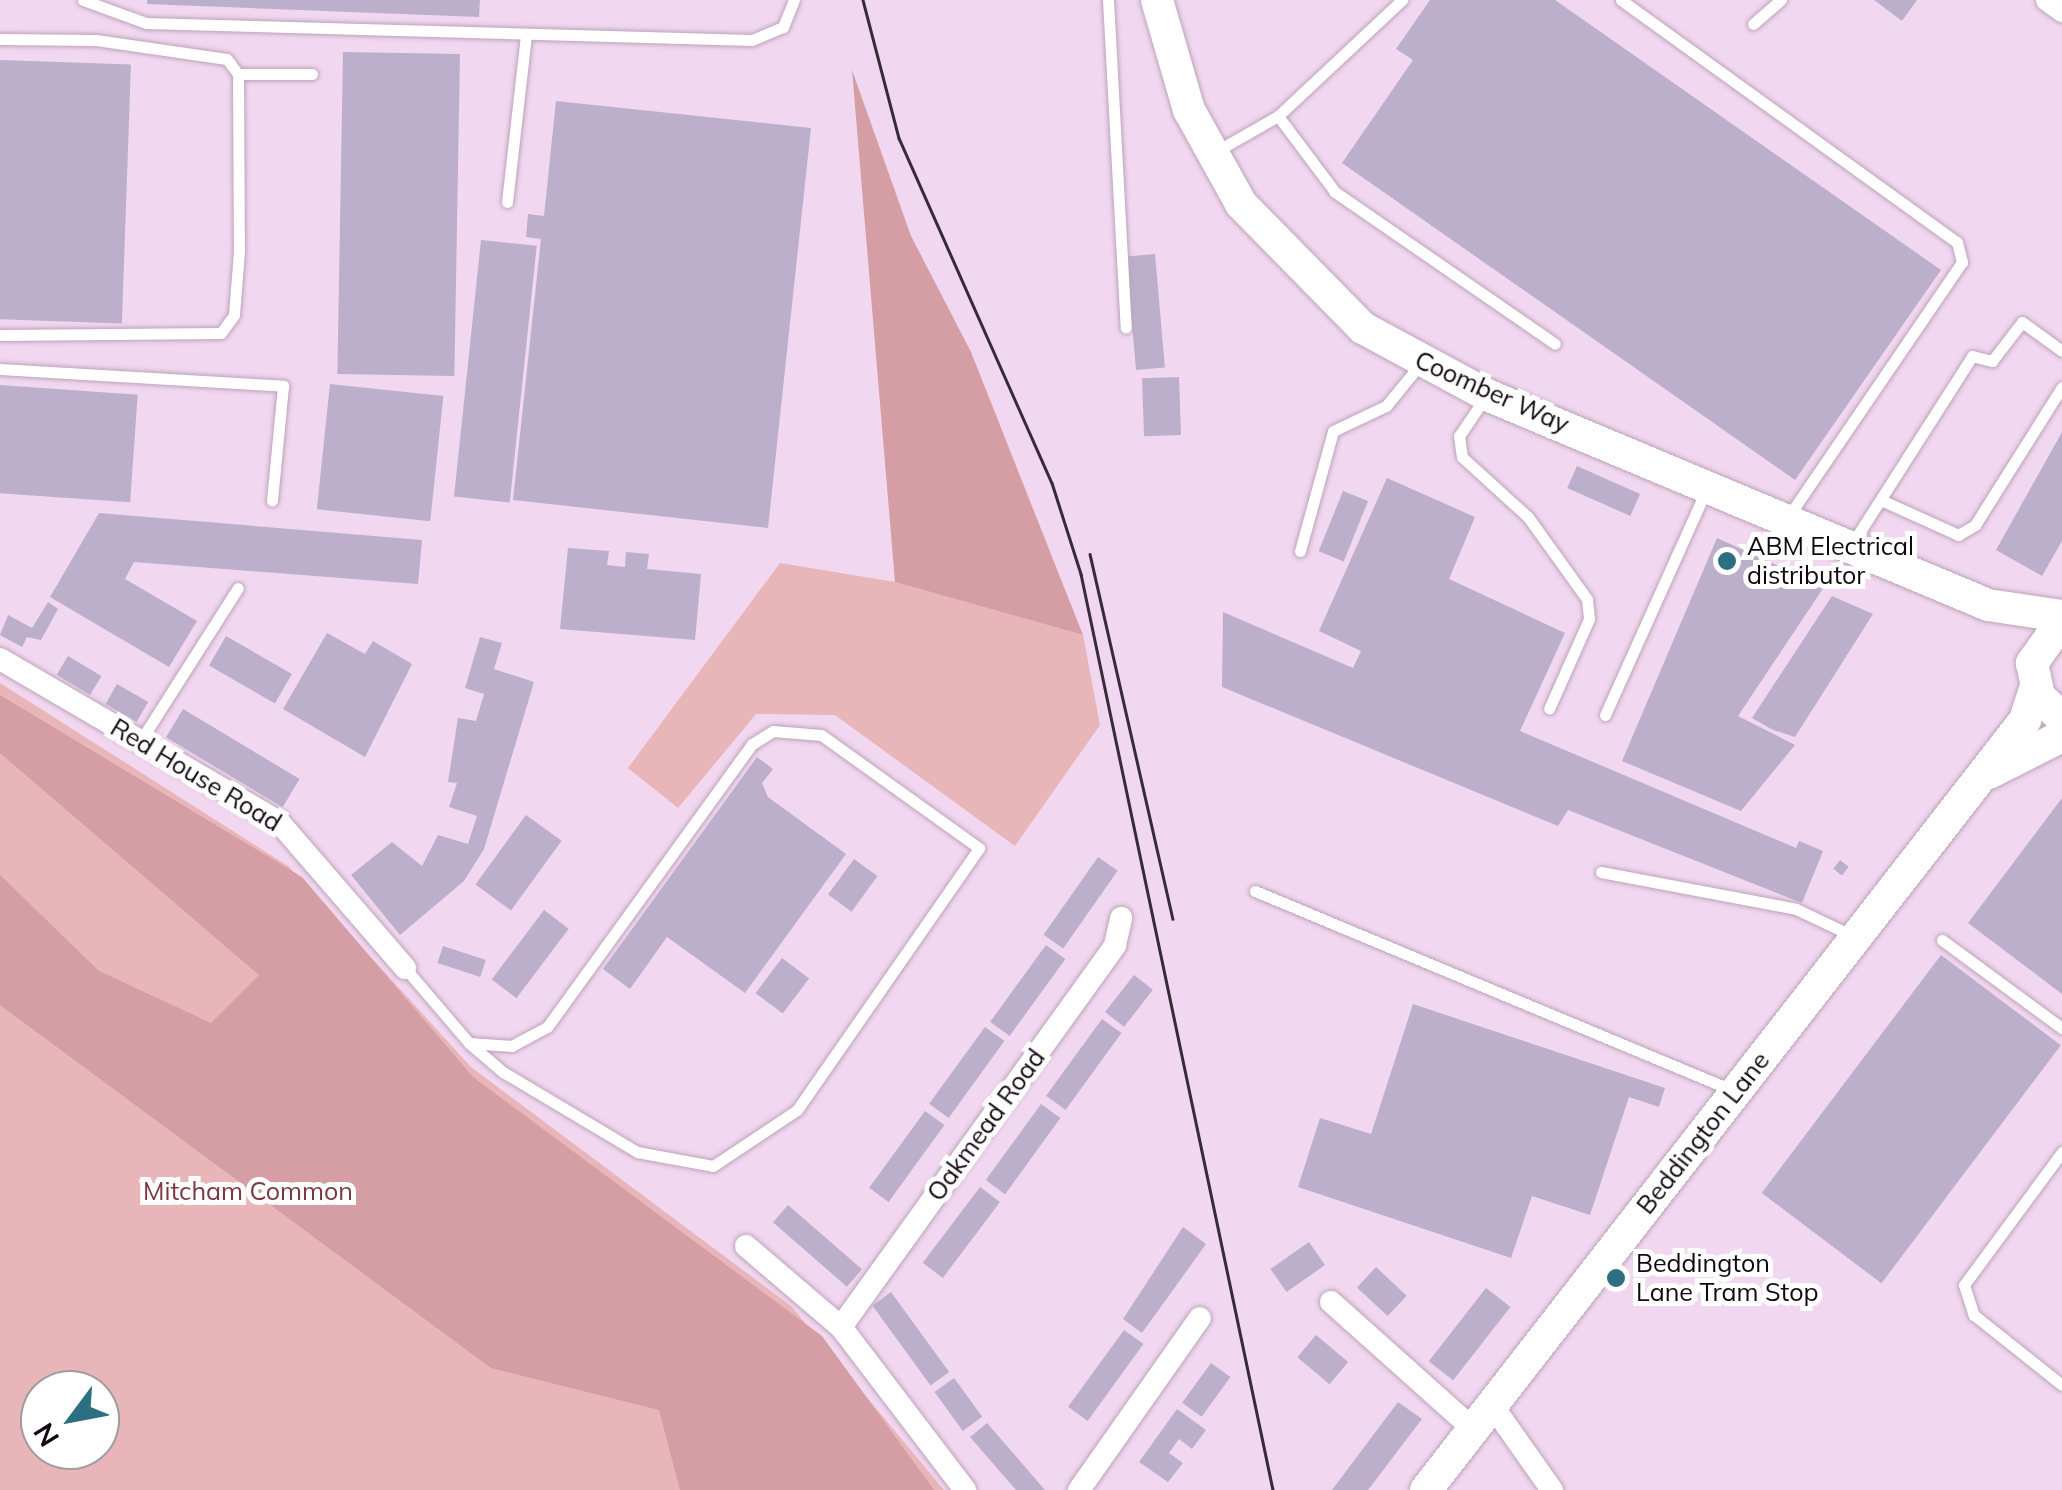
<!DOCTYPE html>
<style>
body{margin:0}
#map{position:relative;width:2062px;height:1490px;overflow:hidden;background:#f1d7ef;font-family:Mulish,sans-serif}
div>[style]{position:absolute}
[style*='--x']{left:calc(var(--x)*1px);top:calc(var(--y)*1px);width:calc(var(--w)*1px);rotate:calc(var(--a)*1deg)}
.green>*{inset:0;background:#e8b5b9}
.forest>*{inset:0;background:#d49ea4}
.building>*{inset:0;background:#bcafcb;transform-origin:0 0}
.roads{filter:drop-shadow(0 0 2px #bca4ba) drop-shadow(0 0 2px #bca4ba)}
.lane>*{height:11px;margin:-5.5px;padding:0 5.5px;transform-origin:5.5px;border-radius:5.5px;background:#fff}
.street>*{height:22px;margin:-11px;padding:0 11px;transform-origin:11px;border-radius:11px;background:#fff}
.secondary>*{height:32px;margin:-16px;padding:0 16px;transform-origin:16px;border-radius:16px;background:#fff}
.tram>*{height:2.5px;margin:-1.25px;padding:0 1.25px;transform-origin:1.25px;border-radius:1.25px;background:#362b36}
.dots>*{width:28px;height:28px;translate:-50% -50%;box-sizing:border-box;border:5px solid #fff;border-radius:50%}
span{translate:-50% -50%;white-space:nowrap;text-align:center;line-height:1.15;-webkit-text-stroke:10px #fff;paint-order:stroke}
.street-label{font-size:25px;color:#100810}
.poi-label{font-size:25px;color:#100810}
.left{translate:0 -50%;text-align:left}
.park-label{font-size:25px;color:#7b3842}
.north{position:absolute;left:20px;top:1370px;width:100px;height:100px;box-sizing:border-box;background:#fff;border:2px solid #9f9c9f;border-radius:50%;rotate:238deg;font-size:28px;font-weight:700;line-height:40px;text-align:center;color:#100810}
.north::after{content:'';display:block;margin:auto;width:35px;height:45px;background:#2c6f81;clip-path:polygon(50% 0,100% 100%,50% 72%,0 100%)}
</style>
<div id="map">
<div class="green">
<div style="clip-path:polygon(780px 563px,895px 582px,1083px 635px,1100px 725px,1015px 846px,835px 715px,756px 714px,678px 808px,628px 768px)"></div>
<div style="clip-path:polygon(evenodd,0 683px,288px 866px,471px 1067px,791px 1306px,944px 1490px,0 1490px,0 683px,40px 1390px,100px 1390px,100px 1450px,40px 1450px,40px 1390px)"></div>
</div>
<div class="forest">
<div style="clip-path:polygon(852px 70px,911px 236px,971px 352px,1083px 635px,895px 582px)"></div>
<div style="clip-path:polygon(0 695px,302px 877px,473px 1077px,822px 1336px,934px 1490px,680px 1490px,659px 1410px,491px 1368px,0 1005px,0 875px,99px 971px,211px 1023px,259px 975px,0 753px)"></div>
</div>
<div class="building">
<div style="clip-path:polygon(147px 0,480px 0,479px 17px,147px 4px)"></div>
<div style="clip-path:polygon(1430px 0,1555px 0,1941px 270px,1795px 480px,1342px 163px,1413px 60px,1396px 49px)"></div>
<div style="clip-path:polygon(1874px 0,1917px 0,1902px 21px)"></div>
<div style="left:343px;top:52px;width:117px;height:322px;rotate:1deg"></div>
<div style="left:0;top:60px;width:131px;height:259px;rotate:2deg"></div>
<div style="clip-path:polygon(556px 101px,811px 128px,768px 528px,513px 500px,541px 239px,526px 237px,528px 214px,544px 216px)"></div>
<div style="left:481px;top:240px;width:56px;height:258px;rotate:6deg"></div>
<div style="left:1155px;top:254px;width:114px;height:29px;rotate:85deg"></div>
<div style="left:1179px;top:377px;width:58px;height:37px;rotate:88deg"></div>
<div style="left:330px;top:384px;width:114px;height:126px;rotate:6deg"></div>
<div style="left:0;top:385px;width:138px;height:108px;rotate:4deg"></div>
<div style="clip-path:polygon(2062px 432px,2062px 541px,2042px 576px,1996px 550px)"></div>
<div style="left:1577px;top:466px;width:69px;height:24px;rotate:24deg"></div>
<div style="clip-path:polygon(1387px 478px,1475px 517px,1449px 579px,1565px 633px,1520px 731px,1796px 848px,1799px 841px,1823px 851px,1802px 903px,1568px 810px,1558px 826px,1222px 687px,1223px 612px,1353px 668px,1361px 651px,1319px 631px)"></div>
<div style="left:1343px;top:491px;width:27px;height:65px;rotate:22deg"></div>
<div style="clip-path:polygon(99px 513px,422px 540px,418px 584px,134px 562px,125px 579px,197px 621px,169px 667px,50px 597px)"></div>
<div style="clip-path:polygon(1717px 538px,1824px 587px,1738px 716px,1795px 745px,1741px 811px,1622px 761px)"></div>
<div style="clip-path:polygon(568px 548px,609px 551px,607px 565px,625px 567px,626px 552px,649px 554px,647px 569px,701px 574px,695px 640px,560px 629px)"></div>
<div style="clip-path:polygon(1832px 596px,1873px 614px,1795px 737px,1773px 730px,1752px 718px)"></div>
<div style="clip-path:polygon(48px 602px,58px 609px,41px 640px,27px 637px,22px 647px,0 635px,8px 615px,32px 628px)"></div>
<div style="clip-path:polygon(327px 633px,365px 654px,373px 641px,412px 664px,365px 757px,283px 709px)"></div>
<div style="left:226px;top:636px;width:76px;height:34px;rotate:30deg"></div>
<div style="clip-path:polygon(480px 637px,502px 643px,494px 669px,534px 682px,484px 849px,464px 881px,400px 935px,351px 875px,392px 842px,422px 866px,438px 835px,468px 844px,477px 816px,449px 807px,457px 783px,448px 782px,458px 718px,476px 721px,484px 694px,465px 688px)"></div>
<div style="left:68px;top:656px;width:39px;height:22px;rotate:31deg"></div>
<div style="left:117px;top:684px;width:36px;height:23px;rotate:30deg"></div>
<div style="left:183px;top:709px;width:136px;height:33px;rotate:31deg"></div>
<div style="clip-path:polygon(757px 757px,773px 769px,762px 783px,768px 797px,846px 854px,745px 993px,667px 937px,630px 989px,603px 969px)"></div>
<div style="clip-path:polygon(2062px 798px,2062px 994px,1968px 923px)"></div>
<div style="left:526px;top:815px;width:44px;height:86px;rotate:36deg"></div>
<div style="left:1098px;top:857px;width:24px;height:95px;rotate:35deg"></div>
<div style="left:854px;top:859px;width:29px;height:44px;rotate:36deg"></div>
<div style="left:1840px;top:860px;width:11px;height:11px;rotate:38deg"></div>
<div style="left:544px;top:910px;width:31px;height:87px;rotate:37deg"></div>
<div style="left:1046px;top:945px;width:24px;height:95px;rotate:36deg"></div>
<div style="left:443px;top:946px;width:45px;height:18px;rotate:18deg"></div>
<div style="left:1941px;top:955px;width:150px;height:298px;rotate:37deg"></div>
<div style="left:782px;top:958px;width:34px;height:44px;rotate:37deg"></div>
<div style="left:1134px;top:975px;width:24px;height:47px;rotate:38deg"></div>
<div style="clip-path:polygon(1413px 1004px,1665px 1088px,1659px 1107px,1629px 1097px,1590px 1215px,1532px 1196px,1511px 1258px,1298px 1187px,1320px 1118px,1371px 1134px)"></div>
<div style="left:1102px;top:1019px;width:24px;height:95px;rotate:36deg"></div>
<div style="left:985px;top:1027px;width:24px;height:95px;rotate:36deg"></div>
<div style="left:1041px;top:1104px;width:24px;height:94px;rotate:36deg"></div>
<div style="left:925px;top:1111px;width:24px;height:95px;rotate:36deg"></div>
<div style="left:980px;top:1187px;width:25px;height:95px;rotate:37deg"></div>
<div style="left:788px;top:1205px;width:98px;height:23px;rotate:41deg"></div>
<div style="clip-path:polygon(1183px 1227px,1206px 1244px,1142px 1333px,1123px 1319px)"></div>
<div style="left:1309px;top:1242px;width:28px;height:47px;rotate:55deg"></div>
<div style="left:1376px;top:1267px;width:42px;height:28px;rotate:43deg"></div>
<div style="left:1486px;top:1288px;width:31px;height:93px;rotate:38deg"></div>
<div style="left:891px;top:1292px;width:99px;height:23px;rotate:54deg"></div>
<div style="left:1124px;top:1330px;width:24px;height:95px;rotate:36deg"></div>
<div style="left:1316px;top:1335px;width:42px;height:29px;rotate:40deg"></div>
<div style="left:1211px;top:1363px;width:24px;height:49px;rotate:36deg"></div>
<div style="left:954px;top:1378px;width:48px;height:24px;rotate:54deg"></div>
<div style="clip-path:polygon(1398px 1402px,1422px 1419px,1368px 1490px,1332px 1490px)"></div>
<div style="clip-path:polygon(1177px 1409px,1206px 1430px,1192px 1449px,1179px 1439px,1169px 1453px,1183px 1463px,1168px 1482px,1139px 1462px)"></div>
<div style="clip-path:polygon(987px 1423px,1045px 1490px,1016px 1490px,970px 1437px)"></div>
</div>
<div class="roads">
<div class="lane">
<div style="--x:83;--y:0;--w:67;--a:20.1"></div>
<div style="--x:146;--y:23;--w:606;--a:1.61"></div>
<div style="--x:752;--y:40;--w:34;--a:-23"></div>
<div style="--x:783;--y:27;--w:29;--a:-68"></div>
<div style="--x:1108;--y:0;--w:328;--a:86.9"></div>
<div style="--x:1621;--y:0;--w:414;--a:35.8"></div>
<div style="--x:1957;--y:242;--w:21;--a:76"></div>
<div style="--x:1962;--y:262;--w:309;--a:124.3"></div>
<div style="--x:1753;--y:24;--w:37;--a:-41"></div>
<div style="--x:0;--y:39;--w:96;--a:0.6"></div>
<div style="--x:96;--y:40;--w:132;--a:8.3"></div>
<div style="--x:227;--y:59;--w:19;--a:54"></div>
<div style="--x:238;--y:74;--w:177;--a:89.7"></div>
<div style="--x:239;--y:251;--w:64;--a:94.5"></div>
<div style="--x:234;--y:315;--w:22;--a:126"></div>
<div style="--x:221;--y:333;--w:221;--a:179.5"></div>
<div style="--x:238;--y:74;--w:74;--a:0"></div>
<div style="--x:1278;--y:116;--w:95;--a:53.1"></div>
<div style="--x:1335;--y:192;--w:267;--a:34.6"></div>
<div style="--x:1215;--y:152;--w:73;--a:-29.7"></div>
<div style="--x:1278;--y:116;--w:170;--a:-43.1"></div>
<div style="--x:507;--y:202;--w:167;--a:-83.5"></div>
<div style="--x:0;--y:369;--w:284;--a:3.4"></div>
<div style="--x:283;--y:386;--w:115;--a:95.5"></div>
<div style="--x:1484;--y:399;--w:45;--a:124"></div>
<div style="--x:1459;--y:436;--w:21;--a:82"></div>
<div style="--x:1462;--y:457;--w:89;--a:42.3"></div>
<div style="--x:1528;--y:517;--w:101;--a:54.3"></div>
<div style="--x:1587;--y:599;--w:20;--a:84"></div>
<div style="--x:1589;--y:619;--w:98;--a:114"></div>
<div style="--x:1881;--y:500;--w:85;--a:24.4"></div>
<div style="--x:1958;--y:535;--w:20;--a:-30"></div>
<div style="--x:1975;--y:525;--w:163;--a:-57.8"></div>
<div style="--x:1852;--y:544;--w:223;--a:-57.4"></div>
<div style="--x:1972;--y:356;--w:21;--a:14"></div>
<div style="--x:1992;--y:361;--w:49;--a:-52.4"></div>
<div style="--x:2022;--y:322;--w:49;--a:35.9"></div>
<div style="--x:1300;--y:551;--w:124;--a:-74.6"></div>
<div style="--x:1333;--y:431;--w:59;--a:-25.3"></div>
<div style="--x:1386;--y:406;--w:57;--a:-50.7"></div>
<div style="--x:1605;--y:715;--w:247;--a:-65.8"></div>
<div style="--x:141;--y:740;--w:180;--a:-57.5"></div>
<div style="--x:1601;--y:872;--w:198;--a:10.7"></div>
<div style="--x:1796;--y:909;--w:63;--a:25.3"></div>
<div style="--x:1255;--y:891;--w:517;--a:22.65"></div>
<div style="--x:1942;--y:940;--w:149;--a:36.3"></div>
<div style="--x:405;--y:968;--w:99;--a:49.5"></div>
<div style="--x:469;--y:1043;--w:45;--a:40.5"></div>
<div style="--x:503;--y:1072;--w:156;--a:30.8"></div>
<div style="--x:637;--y:1152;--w:77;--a:10.4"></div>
<div style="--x:713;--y:1166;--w:101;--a:-33.7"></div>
<div style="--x:797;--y:1110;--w:319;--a:-55.2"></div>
<div style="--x:979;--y:848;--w:194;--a:-144.4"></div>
<div style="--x:821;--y:735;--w:48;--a:-175.2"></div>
<div style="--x:773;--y:731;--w:25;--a:148"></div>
<div style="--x:752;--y:744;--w:349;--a:125.9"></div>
<div style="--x:547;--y:1027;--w:40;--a:152"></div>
<div style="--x:512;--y:1046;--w:43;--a:-176"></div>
<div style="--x:2062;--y:1152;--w:165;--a:126.4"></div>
<div style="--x:1964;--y:1285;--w:32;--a:72"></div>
<div style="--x:1974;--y:1315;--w:112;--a:38.5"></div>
</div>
<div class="street">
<div style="--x:2047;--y:0;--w:19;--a:36"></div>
<div style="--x:0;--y:659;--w:323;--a:30.3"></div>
<div style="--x:279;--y:822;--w:193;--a:49.2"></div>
<div style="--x:746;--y:1246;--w:125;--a:40.5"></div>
<div style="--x:841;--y:1327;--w:205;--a:52.7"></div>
<div style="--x:1331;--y:1302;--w:191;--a:41.8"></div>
<div style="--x:841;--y:1327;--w:470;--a:-54.3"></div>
<div style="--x:1115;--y:945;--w:28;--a:-77"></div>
<div style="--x:1492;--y:1405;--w:104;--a:54.8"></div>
<div style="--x:1079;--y:1490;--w:210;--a:-54.9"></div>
</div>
<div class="secondary">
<div style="--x:1157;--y:0;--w:115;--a:73.8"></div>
<div style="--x:1189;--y:110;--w:107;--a:61"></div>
<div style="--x:1241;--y:204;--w:174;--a:45.5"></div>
<div style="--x:1363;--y:328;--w:141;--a:28.4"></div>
<div style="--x:1487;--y:395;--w:543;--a:22.74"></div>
<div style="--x:1988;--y:605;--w:75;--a:8.5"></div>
<div style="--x:2062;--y:621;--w:52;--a:125.5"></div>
<div style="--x:2032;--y:663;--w:34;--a:78"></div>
<div style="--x:2039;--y:696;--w:32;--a:44"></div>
<div style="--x:1989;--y:773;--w:82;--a:-26.9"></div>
<div style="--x:1426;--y:1490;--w:976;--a:-52.12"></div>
<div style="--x:2025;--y:720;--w:35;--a:-72"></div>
</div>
</div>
<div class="tram">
<div style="--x:863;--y:0;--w:143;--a:75.4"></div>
<div style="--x:899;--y:138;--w:377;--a:66.1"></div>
<div style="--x:1052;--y:483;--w:96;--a:72.3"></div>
<div style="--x:1081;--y:574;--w:936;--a:78.16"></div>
<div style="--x:1090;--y:554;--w:374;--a:77.2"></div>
</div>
<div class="dots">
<div style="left:1727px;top:561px;background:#2c6f81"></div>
<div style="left:1616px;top:1278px;background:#2c6f81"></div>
</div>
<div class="street-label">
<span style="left:1492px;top:392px;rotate:24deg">Coomber Way</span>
<span style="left:196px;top:775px;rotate:31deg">Red House Road</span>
<span style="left:986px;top:1125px;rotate:-54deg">Oakmead Road</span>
<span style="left:1703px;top:1133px;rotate:-52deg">Beddington Lane</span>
</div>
<div class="poi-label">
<span class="left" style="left:1747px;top:561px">ABM Electrical<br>distributor</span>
<span class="left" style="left:1636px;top:1278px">Beddington<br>Lane Tram Stop</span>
</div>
<div class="park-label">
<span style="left:248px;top:1191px">Mitcham Common</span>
</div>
<div class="north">N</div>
</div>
